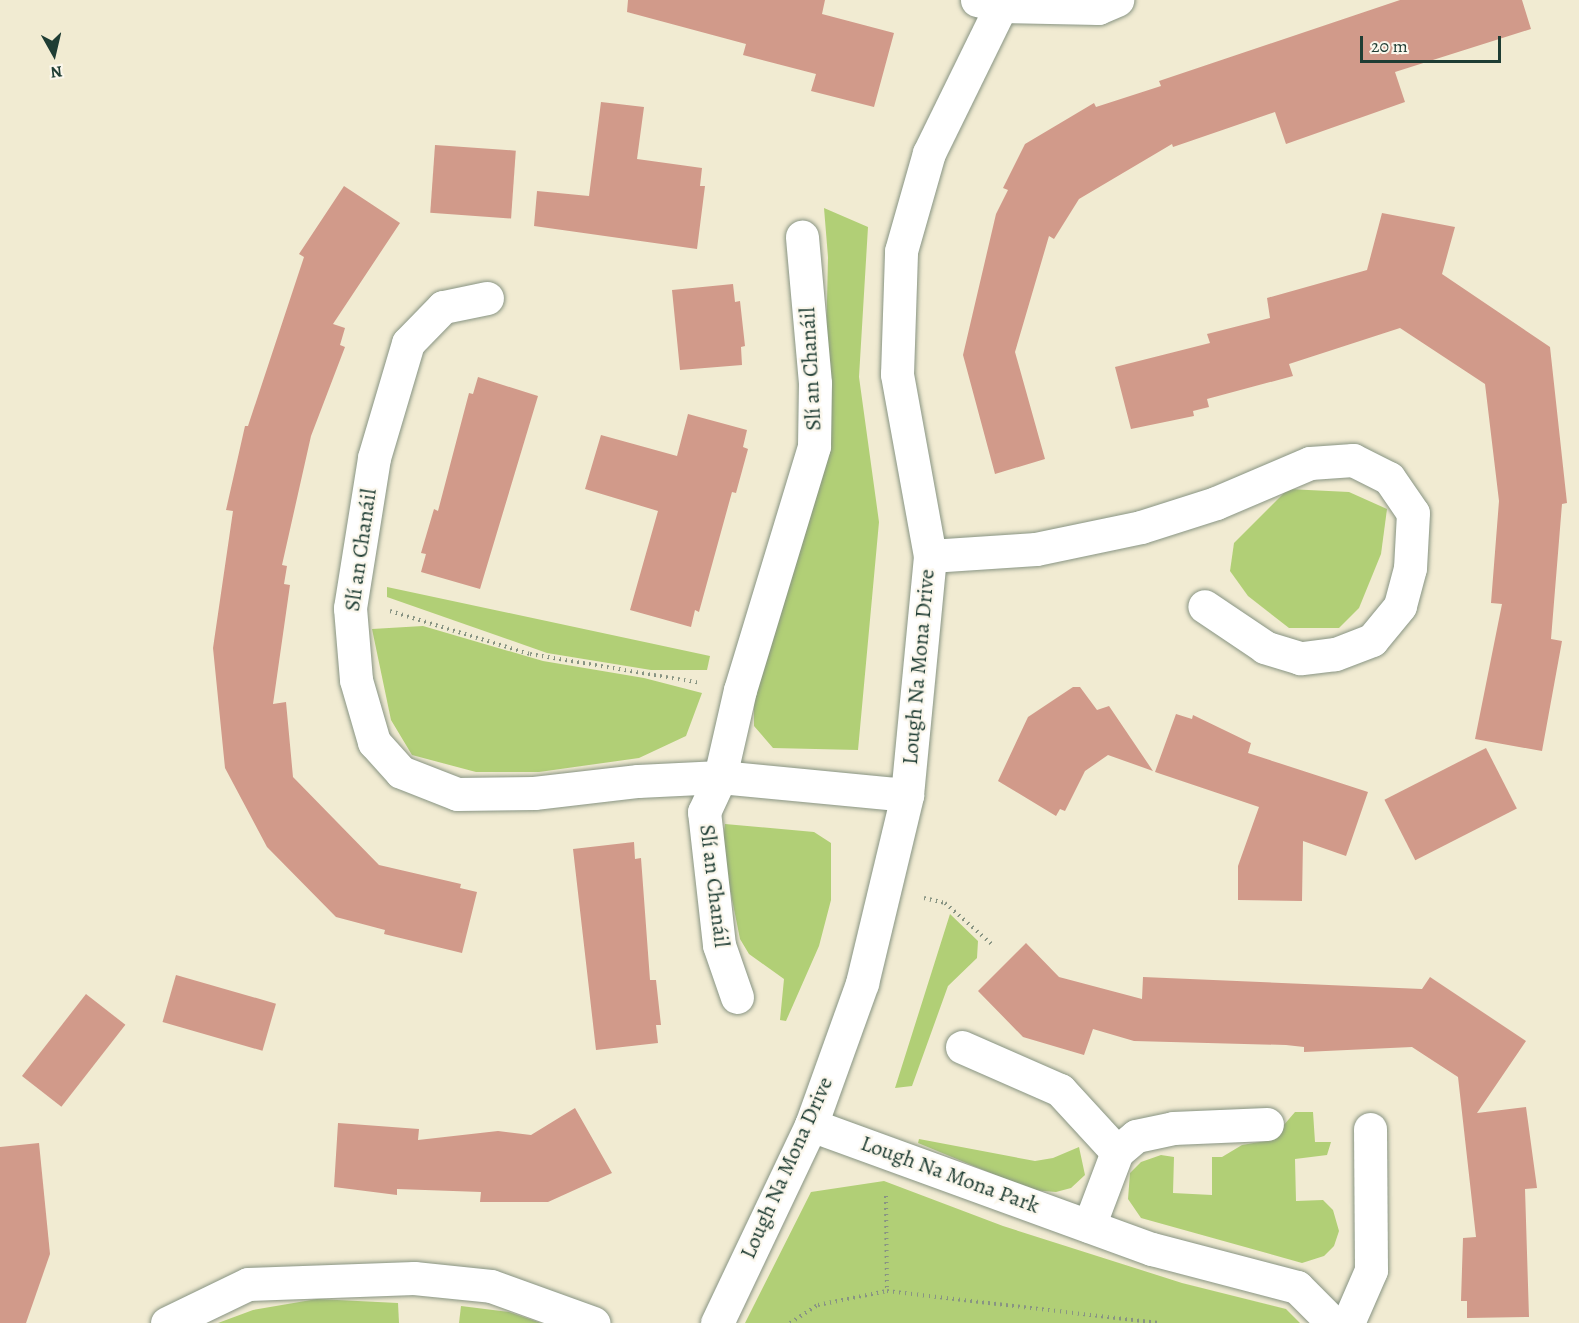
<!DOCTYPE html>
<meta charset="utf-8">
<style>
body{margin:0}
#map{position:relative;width:1579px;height:1323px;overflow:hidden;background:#f1ebd2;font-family:Alegreya,serif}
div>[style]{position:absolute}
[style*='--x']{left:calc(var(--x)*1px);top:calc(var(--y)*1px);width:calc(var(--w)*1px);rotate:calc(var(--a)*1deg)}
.green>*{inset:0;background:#b1cf76}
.building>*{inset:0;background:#d19a8a;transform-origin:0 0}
.path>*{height:4px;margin-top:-2px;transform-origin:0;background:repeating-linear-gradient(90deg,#889483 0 1.5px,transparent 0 6px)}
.roads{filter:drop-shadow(0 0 2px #889483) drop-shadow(0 0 2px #889483)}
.minor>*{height:33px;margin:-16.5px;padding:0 16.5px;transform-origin:16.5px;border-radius:16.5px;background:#fff}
span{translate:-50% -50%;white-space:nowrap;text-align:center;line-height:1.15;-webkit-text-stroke:4.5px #fbf7ec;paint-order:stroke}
.street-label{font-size:22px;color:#1f3d34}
.north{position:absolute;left:24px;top:24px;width:60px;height:60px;-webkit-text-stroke:4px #fbf7ec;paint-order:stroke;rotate:172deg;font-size:16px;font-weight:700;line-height:24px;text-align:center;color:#1f3d34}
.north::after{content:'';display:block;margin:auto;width:21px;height:27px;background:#1f3d34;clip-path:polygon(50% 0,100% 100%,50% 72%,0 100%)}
.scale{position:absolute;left:1360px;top:36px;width:141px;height:27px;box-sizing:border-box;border:3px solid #1f3d34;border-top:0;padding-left:8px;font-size:18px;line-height:21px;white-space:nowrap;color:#1f3d34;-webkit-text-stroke:4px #fbf7ec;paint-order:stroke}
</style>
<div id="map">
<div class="green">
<div style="clip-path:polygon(824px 208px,868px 227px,859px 377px,879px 522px,858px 750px,773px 748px,754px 726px,754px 694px,824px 435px,828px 257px)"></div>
<div style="clip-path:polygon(1288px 489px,1349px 492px,1387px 509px,1381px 554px,1359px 608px,1339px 628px,1289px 628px,1248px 596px,1230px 571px,1234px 543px)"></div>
<div style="clip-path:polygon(387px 587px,710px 656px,707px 670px,651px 670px,547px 653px,387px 597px)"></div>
<div style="clip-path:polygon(423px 626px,543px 661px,644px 678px,702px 693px,686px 736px,639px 758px,539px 772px,476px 772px,412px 755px,391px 720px,372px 629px)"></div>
<div style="clip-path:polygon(725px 824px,814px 832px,831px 843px,831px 900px,819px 946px,786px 1021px,780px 1020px,784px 979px,749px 954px,740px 939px,722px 849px)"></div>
<div style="clip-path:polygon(950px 914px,978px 941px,977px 958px,948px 986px,912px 1086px,895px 1088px)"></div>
<div style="clip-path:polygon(1295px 1112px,1313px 1112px,1315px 1142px,1331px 1142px,1327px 1155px,1295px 1159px,1296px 1201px,1323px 1200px,1333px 1210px,1339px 1231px,1334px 1246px,1324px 1256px,1302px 1263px,1141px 1218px,1128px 1199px,1130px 1173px,1141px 1162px,1161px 1155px,1174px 1157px,1173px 1193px,1212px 1195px,1212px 1157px,1222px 1157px,1242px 1145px,1271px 1140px)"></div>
<div style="clip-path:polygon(919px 1139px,1035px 1161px,1053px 1158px,1079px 1147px,1085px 1175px,1071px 1188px,1056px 1192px,1032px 1190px,918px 1143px)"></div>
<div style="clip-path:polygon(884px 1181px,1003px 1226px,1182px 1283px,1286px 1309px,1300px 1323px,745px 1323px,811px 1192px)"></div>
<div style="clip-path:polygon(317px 1299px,398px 1303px,399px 1323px,218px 1323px,253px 1310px)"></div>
<div style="clip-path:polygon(461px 1306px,509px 1312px,541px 1323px,459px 1323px)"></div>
</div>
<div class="building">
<div style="clip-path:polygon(628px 0,825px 0,822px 14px,894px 33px,874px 107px,811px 91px,816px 74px,743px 55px,746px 44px,627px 12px)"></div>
<div style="clip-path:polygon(1400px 0,1522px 0,1531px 29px,1395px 72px,1405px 102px,1286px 144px,1275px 112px,1173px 147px,1172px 144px,1079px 199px,1054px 239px,1049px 236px,1015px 352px,1045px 459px,995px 474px,963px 355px,996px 214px,1008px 190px,1003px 188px,1025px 144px,1094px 103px,1096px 107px,1161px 86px,1159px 81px)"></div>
<div style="clip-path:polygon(601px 102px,644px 107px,637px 159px,702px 168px,700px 186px,705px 186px,697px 249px,534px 226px,537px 191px,589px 196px)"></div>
<div style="left:435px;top:145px;width:81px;height:68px;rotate:4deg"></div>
<div style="clip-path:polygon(344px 186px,400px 223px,333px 324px,345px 328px,340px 345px,345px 347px,311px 436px,282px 565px,287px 566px,284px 584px,290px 585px,273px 704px,286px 702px,293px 777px,379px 865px,461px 884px,460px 888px,477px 892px,462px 953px,384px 934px,385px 930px,336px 917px,267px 847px,225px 768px,213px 648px,233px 511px,226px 510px,245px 426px,248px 426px,304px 257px,299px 254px)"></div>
<div style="clip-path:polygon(1382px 213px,1455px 227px,1442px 274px,1550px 347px,1567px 503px,1562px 504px,1551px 639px,1562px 641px,1542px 751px,1475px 739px,1502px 604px,1491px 603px,1499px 501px,1485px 384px,1400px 328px,1289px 364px,1293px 376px,1207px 399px,1209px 407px,1193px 411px,1194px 416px,1131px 429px,1115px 367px,1210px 343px,1207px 334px,1270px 318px,1267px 298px,1367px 270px)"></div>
<div style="clip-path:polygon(733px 284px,735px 302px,740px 301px,745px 346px,741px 347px,742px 365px,680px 370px,672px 290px)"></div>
<div style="clip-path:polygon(478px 377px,538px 396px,480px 589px,421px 572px,426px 554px,421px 553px,434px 509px,438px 511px,469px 393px,473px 394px)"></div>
<div style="clip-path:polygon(688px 414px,747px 430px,743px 447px,748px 449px,736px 493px,732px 492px,699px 612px,695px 610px,691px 627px,630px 610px,658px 511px,585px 489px,601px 435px,677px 456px)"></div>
<div style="clip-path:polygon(1073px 687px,1080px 687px,1097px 710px,1109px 706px,1153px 771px,1108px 755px,1085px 771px,1065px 811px,1060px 809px,1056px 816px,998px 781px,1028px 717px)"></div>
<div style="clip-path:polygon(1176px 714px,1192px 719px,1193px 715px,1251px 743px,1248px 753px,1368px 792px,1346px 856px,1303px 841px,1302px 901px,1238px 900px,1238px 866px,1259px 807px,1155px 772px)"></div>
<div style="left:1486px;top:748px;width:68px;height:114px;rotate:63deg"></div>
<div style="clip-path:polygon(634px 842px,635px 859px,641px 858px,650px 980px,656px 980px,661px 1025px,656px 1025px,658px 1043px,596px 1050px,573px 849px)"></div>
<div style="clip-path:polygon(1026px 943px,1059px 977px,1142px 999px,1143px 977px,1422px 989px,1430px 977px,1526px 1041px,1477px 1113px,1526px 1107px,1537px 1188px,1525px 1189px,1529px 1317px,1467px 1318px,1467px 1301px,1461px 1301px,1463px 1238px,1476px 1237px,1458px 1077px,1412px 1047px,1304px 1052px,1304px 1047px,1286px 1045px,1134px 1041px,1093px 1029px,1084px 1055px,1023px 1037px,978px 991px)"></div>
<div style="left:176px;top:975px;width:104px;height:49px;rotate:16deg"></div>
<div style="left:86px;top:994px;width:50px;height:104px;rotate:38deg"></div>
<div style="clip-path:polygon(575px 1108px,612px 1173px,548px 1202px,480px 1202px,481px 1192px,397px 1189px,397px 1195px,334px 1187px,338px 1123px,419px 1129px,418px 1140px,498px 1131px,531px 1135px)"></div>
<div style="clip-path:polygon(39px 1143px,50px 1254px,26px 1323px,0 1323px,0 1147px)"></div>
</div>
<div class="path">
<div style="--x:390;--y:611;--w:146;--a:17.1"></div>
<div style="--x:530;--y:654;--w:173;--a:9.6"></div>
<div style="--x:924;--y:898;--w:22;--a:13"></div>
<div style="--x:945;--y:903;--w:65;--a:41.3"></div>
<div style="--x:886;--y:1196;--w:95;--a:89.4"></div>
<div style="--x:790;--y:1323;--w:33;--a:-33"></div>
<div style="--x:818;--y:1305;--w:70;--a:-11.5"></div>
<div style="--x:887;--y:1291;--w:274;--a:6.7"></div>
</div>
<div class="roads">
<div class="minor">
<div style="--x:977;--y:0;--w:25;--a:14"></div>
<div style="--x:1001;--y:6;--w:97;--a:1.2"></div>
<div style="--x:1098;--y:8;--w:21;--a:-23"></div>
<div style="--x:487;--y:298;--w:45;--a:168.4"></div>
<div style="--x:443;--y:307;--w:50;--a:134.2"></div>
<div style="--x:408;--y:343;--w:120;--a:106.5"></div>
<div style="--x:374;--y:458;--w:152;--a:99.1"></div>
<div style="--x:350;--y:608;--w:72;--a:85.2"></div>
<div style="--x:356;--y:680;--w:65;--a:73.8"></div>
<div style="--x:374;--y:742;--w:40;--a:48"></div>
<div style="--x:401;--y:772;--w:60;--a:21.4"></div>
<div style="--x:457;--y:794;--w:77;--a:-0.7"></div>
<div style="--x:534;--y:793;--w:105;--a:-6.6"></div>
<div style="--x:638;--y:781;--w:82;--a:-2.8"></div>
<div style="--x:720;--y:777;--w:188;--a:5.5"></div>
<div style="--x:930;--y:556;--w:106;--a:-3.8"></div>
<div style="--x:1036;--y:549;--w:107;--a:-11.8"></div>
<div style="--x:1141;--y:527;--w:79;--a:-17.7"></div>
<div style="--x:1216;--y:503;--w:102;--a:-23.1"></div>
<div style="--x:1310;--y:463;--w:43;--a:-4"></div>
<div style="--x:1353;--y:460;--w:40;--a:26.6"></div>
<div style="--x:1389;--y:478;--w:42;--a:55.6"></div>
<div style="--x:1413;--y:513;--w:55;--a:93.1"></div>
<div style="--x:1410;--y:568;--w:39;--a:105"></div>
<div style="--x:1400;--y:606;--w:44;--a:129.5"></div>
<div style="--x:1372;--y:640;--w:40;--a:159"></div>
<div style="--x:1335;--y:654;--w:35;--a:173"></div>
<div style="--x:1300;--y:658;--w:37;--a:-163"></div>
<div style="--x:1265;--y:647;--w:73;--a:-146.1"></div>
<div style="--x:737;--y:997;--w:55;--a:-109.1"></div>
<div style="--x:719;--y:945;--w:134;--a:-96.4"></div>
<div style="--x:704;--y:812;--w:38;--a:-65"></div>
<div style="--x:720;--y:777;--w:89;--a:-77.1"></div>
<div style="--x:740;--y:690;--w:255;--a:-73.1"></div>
<div style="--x:814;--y:446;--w:63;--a:-89.1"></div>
<div style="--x:815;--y:383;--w:147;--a:-95.1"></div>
<div style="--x:962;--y:1047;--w:107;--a:23.7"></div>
<div style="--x:1060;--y:1090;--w:84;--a:47.4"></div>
<div style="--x:811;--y:1125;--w:363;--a:20"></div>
<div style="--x:1152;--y:1249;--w:150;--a:14.7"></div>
<div style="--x:1297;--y:1287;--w:51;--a:45"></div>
<div style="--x:1089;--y:1226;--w:79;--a:-69.3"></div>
<div style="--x:1117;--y:1152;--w:25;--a:-40"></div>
<div style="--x:1136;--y:1136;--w:38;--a:-12"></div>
<div style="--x:1173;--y:1128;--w:94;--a:-2.4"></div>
<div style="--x:167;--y:1323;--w:90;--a:-25.7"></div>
<div style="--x:248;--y:1284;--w:166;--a:-2.1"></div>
<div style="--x:414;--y:1278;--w:77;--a:5.9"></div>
<div style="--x:491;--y:1286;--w:109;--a:19.9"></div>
<div style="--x:717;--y:1323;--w:219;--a:-64.6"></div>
<div style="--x:811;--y:1125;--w:151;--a:-70.2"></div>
<div style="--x:862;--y:983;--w:193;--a:-76.5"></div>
<div style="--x:907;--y:795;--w:240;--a:-84.5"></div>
<div style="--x:930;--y:556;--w:185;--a:-100.3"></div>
<div style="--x:897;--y:374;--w:123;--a:-88.1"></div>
<div style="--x:901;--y:251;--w:102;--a:-74.1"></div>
<div style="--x:929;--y:153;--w:170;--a:-63.9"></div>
<div style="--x:1348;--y:1323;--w:58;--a:-66.5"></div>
<div style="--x:1371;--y:1270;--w:141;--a:-90.4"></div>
</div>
</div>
<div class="street-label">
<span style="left:811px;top:369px;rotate:-93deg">Slí an Chanáil</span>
<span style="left:361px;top:550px;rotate:-82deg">Slí an Chanáil</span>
<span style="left:919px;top:667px;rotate:-85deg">Lough Na Mona Drive</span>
<span style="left:714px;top:886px;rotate:83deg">Slí an Chanáil</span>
<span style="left:787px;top:1168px;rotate:-66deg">Lough Na Mona Drive</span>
<span style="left:950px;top:1175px;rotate:20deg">Lough Na Mona Park</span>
</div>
<div class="north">N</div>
<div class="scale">20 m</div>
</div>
